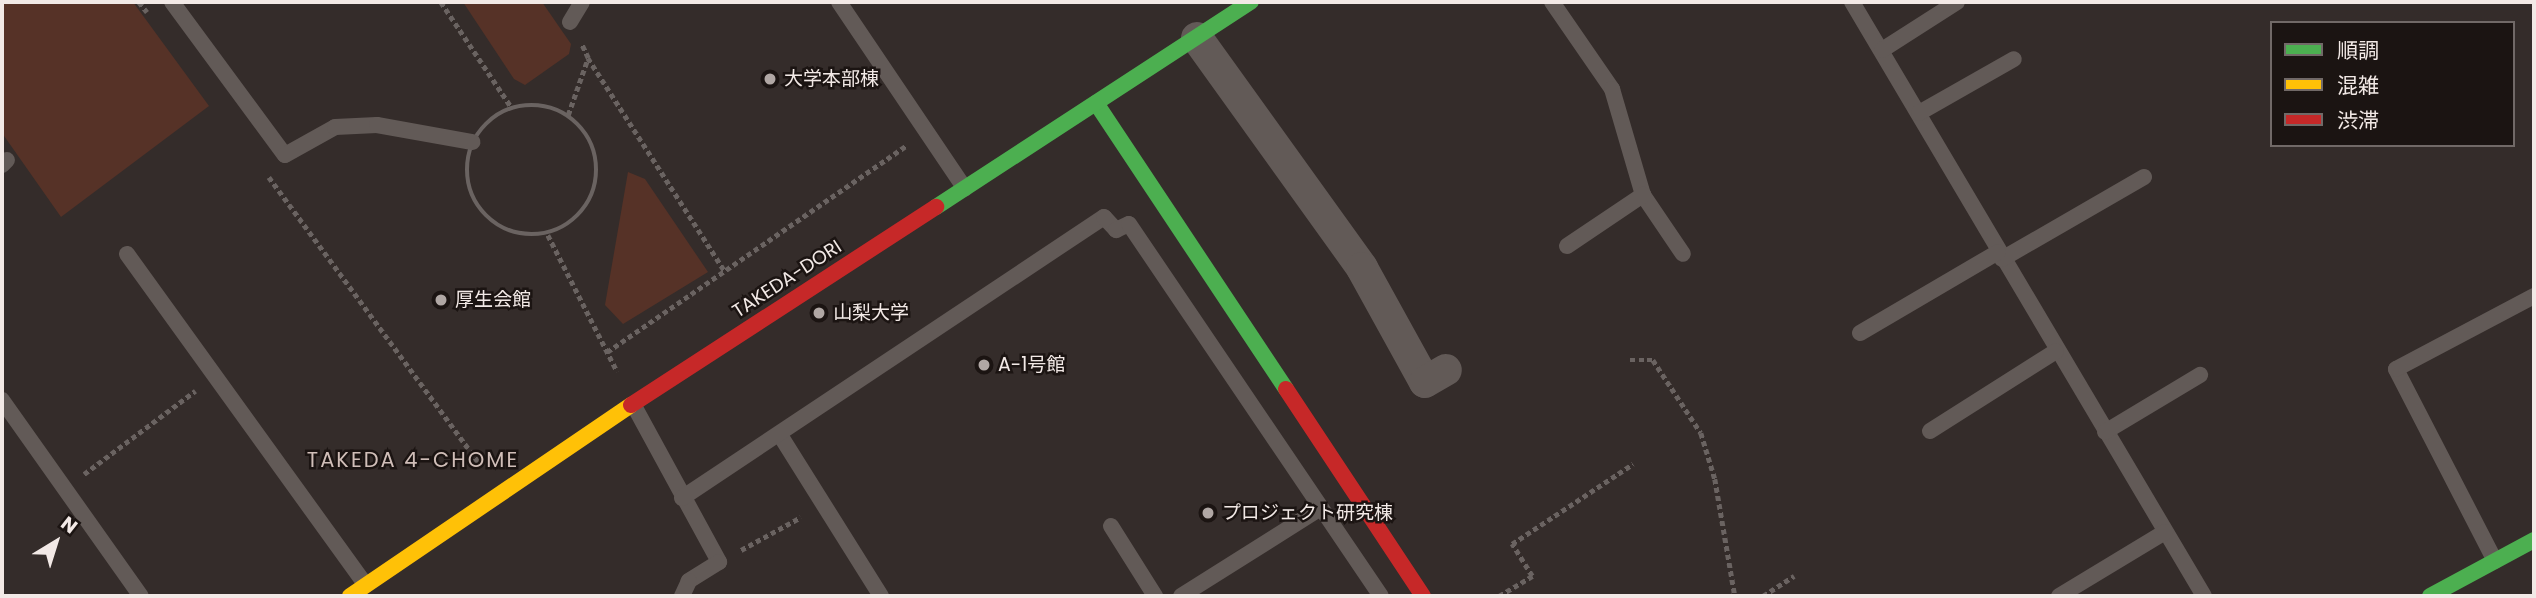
<!DOCTYPE html>
<meta charset="utf-8">
<style>
body{margin:0}
#map{position:relative;width:2536px;height:598px;overflow:hidden;background:#342c2a;font-family:Poppins,"Noto Sans JP",sans-serif}
div>[style]{position:absolute}
[style*='--x']{left:calc(var(--x)*1px);top:calc(var(--y)*1px);width:calc(var(--w)*1px);rotate:calc(var(--a)*1deg)}
.green>*{inset:0;background:#563227}
.path>*{height:4.5px;margin-top:-2.25px;transform-origin:0;background:repeating-linear-gradient(90deg,#6a6361 0 5px,transparent 0 8.5px)}
.path>.ring{margin:-2.25px;padding:0;box-sizing:content-box;background:none;border:4.5px solid #6a6361;border-radius:50%}
.lane>*{height:16px;margin:-8px;padding:0 8px;transform-origin:8px;border-radius:8px;background:#625a57}
.street>*{height:32px;margin:-16px;padding:0 16px;transform-origin:16px;border-radius:16px;background:#625a57}
.fast>*{height:16px;margin:-8px;padding:0 8px;transform-origin:8px;border-radius:8px;background:#4caf50}
.slow>*{height:16px;margin:-8px;padding:0 8px;transform-origin:8px;border-radius:8px;background:#ffc107}
.jam>*{height:16px;margin:-8px;padding:0 8px;transform-origin:8px;border-radius:8px;background:#c62828}
.dots>*{width:19px;height:19px;translate:-50% -50%;box-sizing:border-box;border:4px solid #1b1412;border-radius:50%}
span{translate:-50% -50%;white-space:nowrap;text-align:center;line-height:1.15;-webkit-text-stroke:5px #1b1412;paint-order:stroke}
.poi-label{font-size:19px;color:#f2e9e6}
.left{translate:0 -50%;text-align:left}
.street-label{font-size:19px;color:#f2e9e6}
.neighbourhood-label{font-size:21px;color:#d0beb8;letter-spacing:2px}
.frame{position:absolute;inset:0;border:4px solid #f2e9e6;pointer-events:none}
.legend{position:absolute;left:2270px;top:21px;width:245px;height:126px;box-sizing:border-box;background:#1b1412;border:2px solid #716967;margin:0;padding:9px 12px;list-style:none;font-size:21px;color:#f2e9e6}
.legend li{display:flex;align-items:center;gap:14px;height:35px}
.legend b{width:35px;border:2px solid #716967}
.north{position:absolute;left:21px;top:507px;width:70px;height:70px;-webkit-text-stroke:5px #1b1412;paint-order:stroke;rotate:38deg;font-size:19px;font-weight:700;line-height:28px;text-align:center;color:#f2e9e6}
.north::after{content:'';display:block;margin:auto;width:24px;height:32px;background:#f2e9e6;clip-path:polygon(50% 0,100% 100%,50% 72%,0 100%)}
</style>
<div id="map">
<div class="green">
<div style="clip-path:polygon(2px 2px,133px 2px,209px 106px,61px 217px,2px 133px)"></div>
<div style="clip-path:polygon(463px 2px,542px 2px,571px 44px,569px 54px,525px 85px,514px 79px)"></div>
<div style="clip-path:polygon(628px 172px,645px 179px,708px 272px,623px 324px,605px 305px)"></div>
</div>
<div class="path">
<div style="--x:139;--y:2;--w:13;--a:51"></div>
<div style="--x:441;--y:2;--w:128;--a:56.2"></div>
<div style="--x:588;--y:58;--w:253;--a:57.3"></div>
<div class="ring" style="left:467px;top:105px;width:125.5px;height:125.5px"></div>
<div style="--x:568;--y:115;--w:60;--a:-70.7"></div>
<div style="--x:588;--y:58;--w:14;--a:-115"></div>
<div style="--x:269;--y:177;--w:355;--a:53.7"></div>
<div style="--x:548;--y:235;--w:153;--a:63.1"></div>
<div style="--x:607;--y:352;--w:363;--a:-34.6"></div>
<div style="--x:1630;--y:360;--w:23;--a:0"></div>
<div style="--x:1653;--y:360;--w:87;--a:56.7"></div>
<div style="--x:1701;--y:433;--w:48;--a:73.1"></div>
<div style="--x:1715;--y:479;--w:119;--a:80.3"></div>
<div style="--x:84;--y:474;--w:139;--a:-36.8"></div>
<div style="--x:741;--y:550;--w:68;--a:-28.8"></div>
<div style="--x:1499;--y:596;--w:39;--a:-31"></div>
<div style="--x:1532;--y:576;--w:38;--a:-122"></div>
<div style="--x:1512;--y:544;--w:145;--a:-33.5"></div>
<div style="--x:1763;--y:596;--w:37;--a:-33"></div>
</div>
<div class="lane">
<div style="--x:172;--y:2;--w:190;--a:53.6"></div>
<div style="--x:285;--y:155;--w:57;--a:-29.2"></div>
<div style="--x:335;--y:127;--w:42;--a:-2.7"></div>
<div style="--x:377;--y:125;--w:97;--a:10.1"></div>
<div style="--x:839;--y:2;--w:225;--a:56"></div>
<div style="--x:1552;--y:2;--w:106;--a:55.4"></div>
<div style="--x:1612;--y:89;--w:110;--a:73.7"></div>
<div style="--x:1643;--y:195;--w:71;--a:55.9"></div>
<div style="--x:1852;--y:2;--w:690;--a:59.35"></div>
<div style="--x:570;--y:22;--w:23;--a:-59"></div>
<div style="--x:1882;--y:50;--w:89;--a:-32.6"></div>
<div style="--x:1919;--y:113;--w:109;--a:-29.6"></div>
<div style="--x:2;--y:165;--w:7;--a:-45"></div>
<div style="--x:1567;--y:246;--w:92;--a:-33.9"></div>
<div style="--x:127;--y:254;--w:408;--a:54.2"></div>
<div style="--x:2002;--y:259;--w:164;--a:-30"></div>
<div style="--x:1860;--y:333;--w:160;--a:-30.4"></div>
<div style="--x:2;--y:400;--w:240;--a:54.7"></div>
<div style="--x:633;--y:404;--w:180;--a:61.4"></div>
<div style="--x:719;--y:562;--w:36;--a:148"></div>
<div style="--x:689;--y:581;--w:17;--a:115"></div>
<div style="--x:1930;--y:431;--w:149;--a:-32.4"></div>
<div style="--x:2105;--y:432;--w:111;--a:-31"></div>
<div style="--x:780;--y:435;--w:190;--a:57.9"></div>
<div style="--x:682;--y:498;--w:507;--a:-33.66"></div>
<div style="--x:1104;--y:217;--w:18;--a:47"></div>
<div style="--x:1116;--y:230;--w:14;--a:-25"></div>
<div style="--x:1129;--y:224;--w:449;--a:55.9"></div>
<div style="--x:1111;--y:526;--w:83;--a:57.8"></div>
<div style="--x:2495;--y:561;--w:216;--a:-117.3"></div>
<div style="--x:2396;--y:369;--w:156;--a:-27.9"></div>
<div style="--x:1181;--y:596;--w:165;--a:-32.2"></div>
<div style="--x:2059;--y:596;--w:124;--a:-31.1"></div>
</div>
<div class="street">
<div style="--x:1197;--y:38;--w:283;--a:54.3"></div>
<div style="--x:1362;--y:268;--w:130;--a:61.1"></div>
<div style="--x:1425;--y:382;--w:24;--a:-30"></div>
</div>
<div class="fast">
<div style="--x:1096;--y:103;--w:343;--a:56.4"></div>
<div style="--x:936;--y:207;--w:376;--a:-33.1"></div>
<div style="--x:2430;--y:596;--w:118;--a:-28.3"></div>
</div>
<div class="slow">
<div style="--x:350;--y:596;--w:340;--a:-34.2"></div>
</div>
<div class="jam">
<div style="--x:1286;--y:389;--w:248;--a:56.5"></div>
<div style="--x:631;--y:405;--w:364;--a:-33"></div>
</div>
<div class="dots">
<div style="left:770px;top:79px;background:#b0a7a4"></div>
<div style="left:441px;top:300px;background:#b0a7a4"></div>
<div style="left:819px;top:313px;background:#b0a7a4"></div>
<div style="left:984px;top:365px;background:#b0a7a4"></div>
<div style="left:1208px;top:513px;background:#b0a7a4"></div>
</div>
<div class="poi-label">
<span class="left" style="left:784px;top:79px">大学本部棟</span>
<span class="left" style="left:455px;top:300px">厚生会館</span>
<span class="left" style="left:833px;top:313px">山梨大学</span>
<span class="left" style="left:998px;top:365px">A-1号館</span>
<span class="left" style="left:1222px;top:513px">プロジェクト研究棟</span>
</div>
<div class="street-label">
<span style="left:787px;top:279px;rotate:-33deg">TAKEDA-DORI</span>
</div>
<div class="neighbourhood-label">
<span style="left:413px;top:460px">TAKEDA 4-CHOME</span>
</div>
<div class="frame"></div>
<ul class="legend">
<li><b style="height:9px;background:#4caf50"></b>順調</li>
<li><b style="height:9px;background:#ffc107"></b>混雑</li>
<li><b style="height:9px;background:#c62828"></b>渋滞</li>
</ul>
<div class="north">N</div>
</div>
